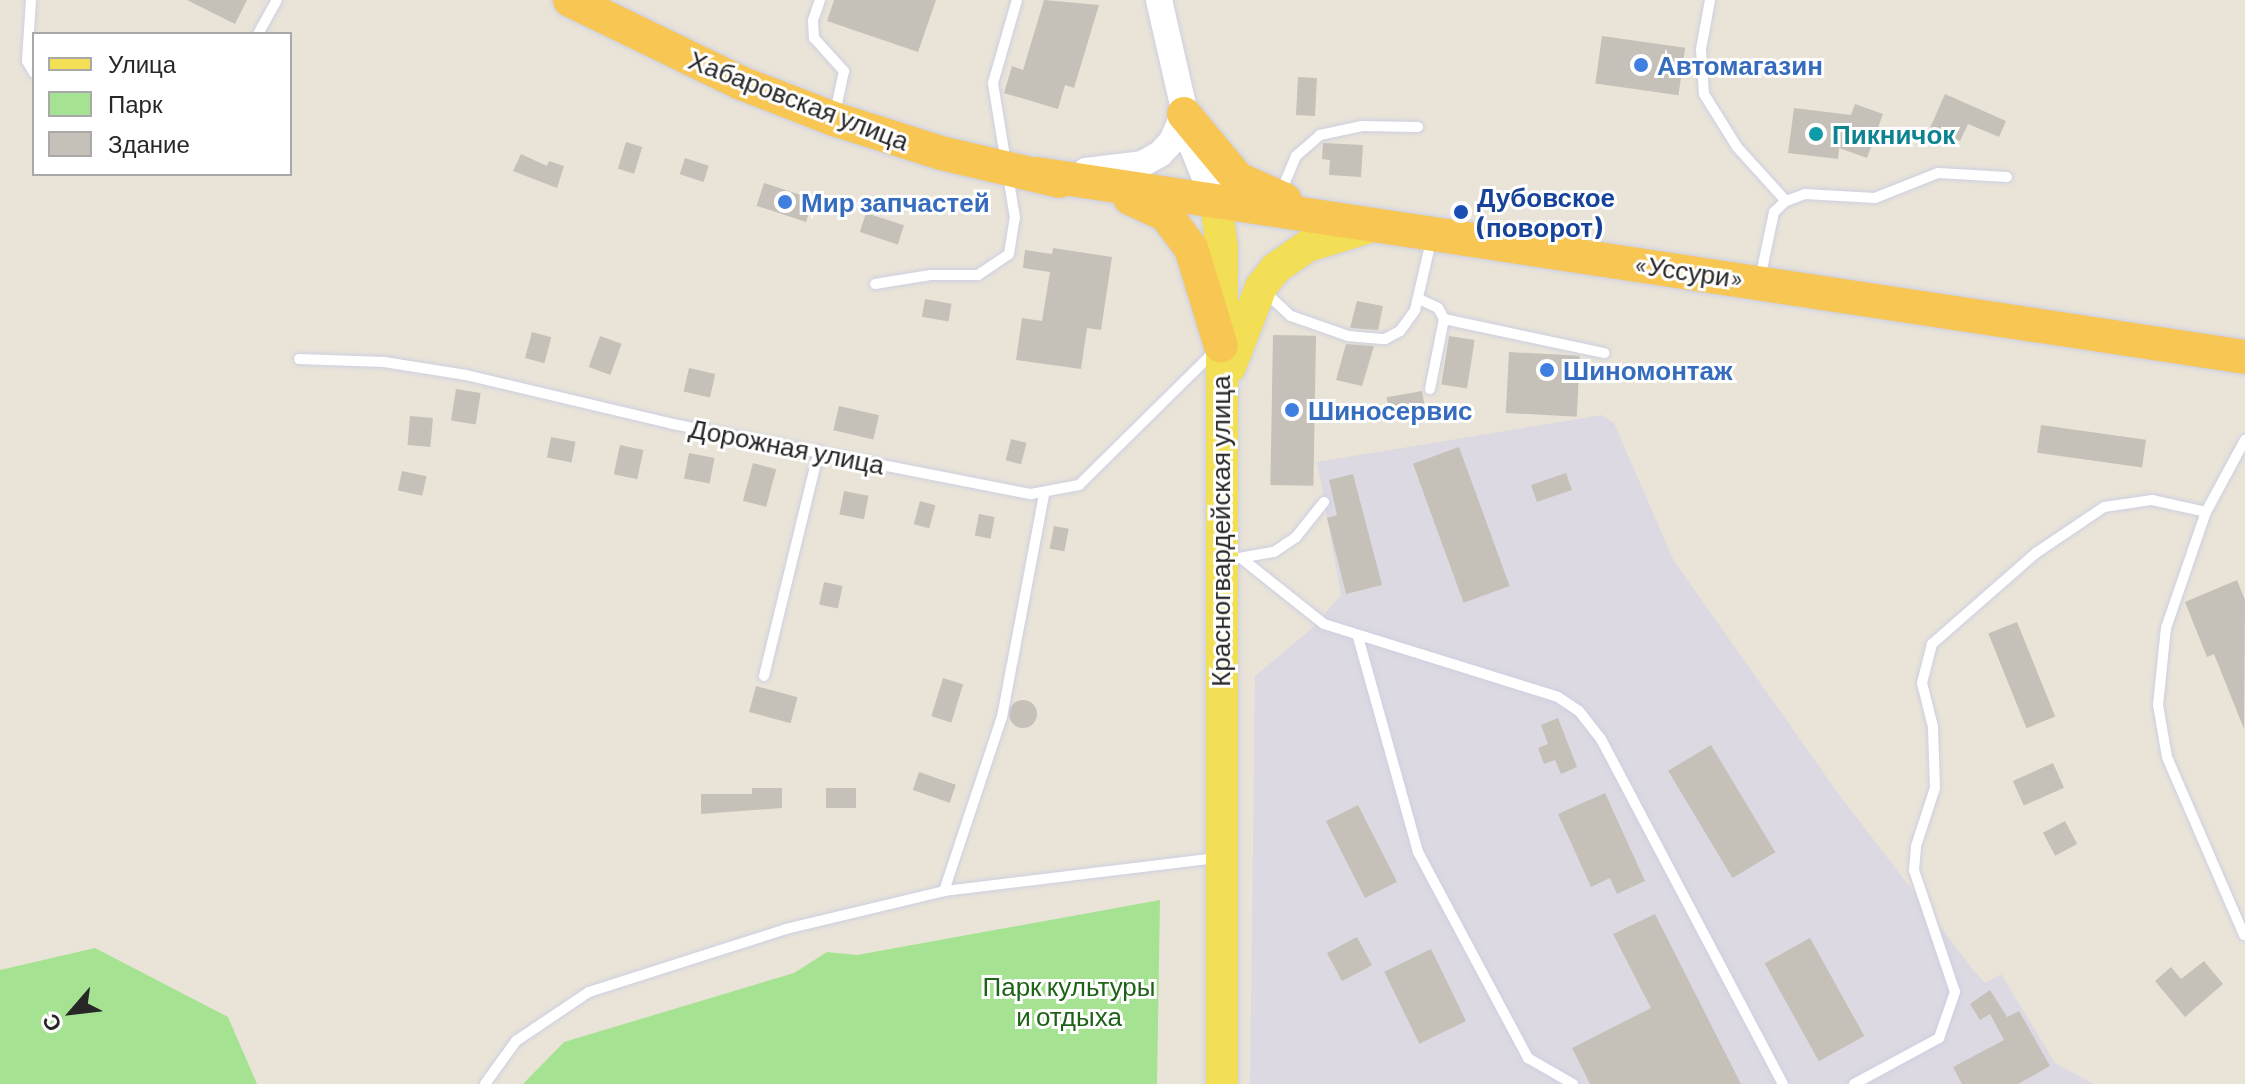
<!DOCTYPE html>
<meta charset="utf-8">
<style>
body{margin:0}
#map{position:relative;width:2245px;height:1084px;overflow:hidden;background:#eae4d8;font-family:Barlow,sans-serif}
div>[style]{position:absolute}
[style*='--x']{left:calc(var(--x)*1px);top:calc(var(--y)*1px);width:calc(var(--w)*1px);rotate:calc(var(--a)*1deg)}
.industrial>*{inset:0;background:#ddd9e2}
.green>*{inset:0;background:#a5e392}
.building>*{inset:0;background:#c5c1b8;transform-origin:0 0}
.round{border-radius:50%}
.roads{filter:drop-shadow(0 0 2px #cdcfe1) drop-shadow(0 0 2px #cdcfe1)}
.service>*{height:10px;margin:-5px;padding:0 5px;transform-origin:5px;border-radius:5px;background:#fff}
.tertiary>*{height:26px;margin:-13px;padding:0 13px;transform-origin:13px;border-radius:13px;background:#fff}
.primary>*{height:32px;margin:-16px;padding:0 16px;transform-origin:16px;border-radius:16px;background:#f2df55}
.trunk>*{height:34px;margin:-17px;padding:0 17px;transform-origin:17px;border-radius:17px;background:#f8c652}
.dots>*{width:22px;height:22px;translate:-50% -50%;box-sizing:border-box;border:4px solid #fff;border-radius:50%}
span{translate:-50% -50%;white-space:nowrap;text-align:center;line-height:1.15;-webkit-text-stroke:6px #fff;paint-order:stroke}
.shop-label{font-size:26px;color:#366cbe;font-weight:700}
.left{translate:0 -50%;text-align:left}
.street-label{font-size:26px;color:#272727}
.culture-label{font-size:26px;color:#0d838f;font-weight:700}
.transit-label{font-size:26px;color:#164399;font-weight:700}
.park-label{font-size:26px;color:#1f6318}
.legend{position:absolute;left:32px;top:32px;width:260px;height:144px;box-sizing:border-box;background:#fff;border:2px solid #a9a9a9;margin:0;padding:10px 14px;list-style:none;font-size:24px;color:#272727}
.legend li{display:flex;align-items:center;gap:16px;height:40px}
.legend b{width:40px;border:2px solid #a9a9a9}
.north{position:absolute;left:32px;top:972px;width:80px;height:80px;-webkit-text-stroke:6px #fff;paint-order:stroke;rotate:242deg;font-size:22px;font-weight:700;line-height:32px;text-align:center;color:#272727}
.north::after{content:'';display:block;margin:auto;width:28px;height:36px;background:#272727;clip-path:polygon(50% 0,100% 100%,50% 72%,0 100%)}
</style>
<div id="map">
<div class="industrial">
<div style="clip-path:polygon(1602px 415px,1614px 423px,1674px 561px,1838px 793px,1975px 972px,1985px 983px,2001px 974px,2055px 1063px,2094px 1084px,1250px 1084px,1255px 676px,1311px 629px,1341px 595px,1317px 462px)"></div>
</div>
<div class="green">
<div style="clip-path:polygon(1160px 900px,1157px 1084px,523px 1084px,564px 1042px,794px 973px,827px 952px,857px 955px)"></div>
<div style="clip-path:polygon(95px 948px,228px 1017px,257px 1084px,0 1084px,0 970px)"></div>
</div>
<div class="building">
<div style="clip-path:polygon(187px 0,247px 0,235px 24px)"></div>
<div style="clip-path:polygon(834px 0,936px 0,918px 52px,827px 21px)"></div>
<div style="clip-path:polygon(1044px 0,1099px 5px,1074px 88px,1065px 85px,1058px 109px,1004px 93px,1012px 66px,1023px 70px)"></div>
<div style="left:1602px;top:36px;width:84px;height:48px;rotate:8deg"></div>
<div style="left:1298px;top:77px;width:19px;height:38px;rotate:3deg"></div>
<div style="clip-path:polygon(1945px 94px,2006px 121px,1999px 137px,1968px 124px,1960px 141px,1930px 128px)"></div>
<div style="clip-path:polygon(1855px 104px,1883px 114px,1867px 158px,1839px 148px,1838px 159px,1788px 153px,1794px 108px,1851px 115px)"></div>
<div style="left:626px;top:142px;width:17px;height:28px;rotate:17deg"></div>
<div style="clip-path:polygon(1323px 143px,1363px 145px,1361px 177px,1329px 175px,1330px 160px,1322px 159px)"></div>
<div style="clip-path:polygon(521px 154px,547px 166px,549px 161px,564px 166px,557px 188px,513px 171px)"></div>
<div style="left:685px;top:158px;width:25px;height:17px;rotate:18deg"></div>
<div style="left:764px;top:183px;width:52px;height:24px;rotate:18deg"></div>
<div style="left:866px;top:213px;width:40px;height:20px;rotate:18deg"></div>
<div style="clip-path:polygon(1053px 248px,1112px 257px,1101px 330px,1087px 328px,1081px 369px,1016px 360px,1022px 318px,1042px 321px,1050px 272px,1023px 268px,1025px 250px,1052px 254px)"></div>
<div style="left:925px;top:299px;width:27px;height:18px;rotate:10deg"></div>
<div style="clip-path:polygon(1357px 301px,1383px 306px,1378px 330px,1350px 328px)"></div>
<div style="left:532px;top:332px;width:20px;height:27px;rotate:15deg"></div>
<div style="left:1273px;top:335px;width:43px;height:150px;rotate:1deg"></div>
<div style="left:600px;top:336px;width:23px;height:33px;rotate:20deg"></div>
<div style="left:1449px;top:336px;width:26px;height:49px;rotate:9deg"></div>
<div style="clip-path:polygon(1346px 344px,1374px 346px,1362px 386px,1336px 380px)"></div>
<div style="left:1509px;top:352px;width:71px;height:61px;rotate:3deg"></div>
<div style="left:689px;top:368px;width:27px;height:24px;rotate:13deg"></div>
<div style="left:456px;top:389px;width:25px;height:32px;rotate:9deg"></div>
<div style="left:1422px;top:391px;width:22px;height:36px;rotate:80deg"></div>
<div style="left:839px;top:406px;width:41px;height:25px;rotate:13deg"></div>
<div style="left:410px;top:416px;width:23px;height:29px;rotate:5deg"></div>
<div style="left:2041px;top:425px;width:106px;height:28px;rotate:8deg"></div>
<div style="left:551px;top:437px;width:25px;height:21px;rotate:11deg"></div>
<div style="left:1011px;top:439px;width:16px;height:22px;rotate:14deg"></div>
<div style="left:620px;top:445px;width:24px;height:30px;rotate:12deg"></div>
<div style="left:1459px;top:447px;width:148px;height:49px;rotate:70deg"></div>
<div style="left:689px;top:453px;width:26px;height:26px;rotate:11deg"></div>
<div style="left:753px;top:463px;width:24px;height:39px;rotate:15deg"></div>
<div style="left:402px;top:471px;width:25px;height:20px;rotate:12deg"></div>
<div style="left:1566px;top:473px;width:18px;height:37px;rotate:71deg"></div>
<div style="clip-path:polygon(1353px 474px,1382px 585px,1346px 594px,1327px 518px,1337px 515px,1329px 480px)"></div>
<div style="left:844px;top:491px;width:25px;height:24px;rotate:11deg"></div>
<div style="left:920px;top:501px;width:16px;height:24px;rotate:15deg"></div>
<div style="left:979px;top:514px;width:16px;height:22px;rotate:11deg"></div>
<div style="left:1054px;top:526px;width:15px;height:23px;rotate:11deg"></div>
<div style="clip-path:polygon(2237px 580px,2245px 600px,2244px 729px,2214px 654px,2207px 657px,2185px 602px)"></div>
<div style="left:824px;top:582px;width:19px;height:23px;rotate:12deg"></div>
<div style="left:2017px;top:622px;width:102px;height:31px;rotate:68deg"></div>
<div style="left:943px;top:678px;width:21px;height:40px;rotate:17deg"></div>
<div style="left:756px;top:686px;width:43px;height:27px;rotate:15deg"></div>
<div class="round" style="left:1009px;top:700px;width:28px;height:28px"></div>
<div style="clip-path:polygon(1558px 718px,1577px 767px,1561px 774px,1555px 760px,1544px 764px,1538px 748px,1548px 744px,1541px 725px)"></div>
<div style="left:1711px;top:745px;width:125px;height:50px;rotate:59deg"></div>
<div style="left:2053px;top:763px;width:27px;height:44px;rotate:66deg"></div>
<div style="left:919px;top:772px;width:39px;height:19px;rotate:19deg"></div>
<div style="clip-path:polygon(752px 788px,782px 788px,782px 808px,701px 814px,701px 794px,752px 794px)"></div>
<div style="left:856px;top:788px;width:20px;height:30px;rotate:90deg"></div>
<div style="clip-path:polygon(1605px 793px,1645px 881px,1617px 894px,1610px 878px,1591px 887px,1558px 814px)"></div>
<div style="left:1358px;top:805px;width:86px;height:36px;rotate:63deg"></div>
<div style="left:2065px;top:821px;width:26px;height:25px;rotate:62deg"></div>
<div style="clip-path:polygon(1655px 914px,1741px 1084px,1590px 1084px,1572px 1048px,1651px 1008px,1613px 934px)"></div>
<div style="left:1357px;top:937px;width:32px;height:34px;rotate:62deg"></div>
<div style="left:1810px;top:938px;width:112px;height:52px;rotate:61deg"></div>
<div style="left:1431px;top:949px;width:80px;height:52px;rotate:64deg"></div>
<div style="clip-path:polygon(2204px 961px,2223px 984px,2185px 1017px,2155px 981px,2171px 967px,2181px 979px)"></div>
<div style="clip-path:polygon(1990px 990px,2007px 1017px,2019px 1011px,2050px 1066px,2018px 1084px,1962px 1084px,1953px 1067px,2004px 1040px,1990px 1014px,1980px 1020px,1970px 1004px)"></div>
</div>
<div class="roads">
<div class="service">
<div style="--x:31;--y:0;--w:61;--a:93.8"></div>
<div style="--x:27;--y:61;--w:14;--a:60"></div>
<div style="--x:820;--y:0;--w:21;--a:109"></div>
<div style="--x:813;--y:20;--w:18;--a:87"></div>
<div style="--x:814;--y:38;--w:45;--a:47.7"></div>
<div style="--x:844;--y:71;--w:43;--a:102.1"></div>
<div style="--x:1710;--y:0;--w:50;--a:100.4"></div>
<div style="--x:1701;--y:49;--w:45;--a:86.2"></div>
<div style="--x:1704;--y:94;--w:62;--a:58.1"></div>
<div style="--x:1737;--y:147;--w:73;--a:47.8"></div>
<div style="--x:258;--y:34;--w:39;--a:-61"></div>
<div style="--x:1280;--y:194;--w:41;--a:-67.2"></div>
<div style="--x:1296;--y:156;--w:32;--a:-41"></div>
<div style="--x:1320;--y:135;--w:43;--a:-12.1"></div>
<div style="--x:1362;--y:126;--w:56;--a:1"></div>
<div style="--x:1760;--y:279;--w:68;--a:-78.2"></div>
<div style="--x:1774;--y:212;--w:16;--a:-43"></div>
<div style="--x:1786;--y:201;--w:20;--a:-20"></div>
<div style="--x:1805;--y:194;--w:70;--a:3.3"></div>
<div style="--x:1875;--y:198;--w:68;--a:-21.6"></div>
<div style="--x:1938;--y:173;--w:69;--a:3.3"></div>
<div style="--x:875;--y:284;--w:56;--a:-9.3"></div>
<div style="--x:930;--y:275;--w:48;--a:0"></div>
<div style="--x:978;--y:275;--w:37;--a:-34"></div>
<div style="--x:1009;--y:254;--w:36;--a:-81"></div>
<div style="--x:1015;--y:218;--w:137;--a:-99.3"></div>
<div style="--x:993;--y:83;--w:86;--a:-73.9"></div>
<div style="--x:1265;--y:292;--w:35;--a:43"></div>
<div style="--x:1291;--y:316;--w:60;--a:19.3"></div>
<div style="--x:1348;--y:336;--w:37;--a:5"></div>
<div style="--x:1385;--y:339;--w:17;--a:-28"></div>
<div style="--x:1400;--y:331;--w:26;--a:-54"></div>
<div style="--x:1415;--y:310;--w:75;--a:-76.9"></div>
<div style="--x:1419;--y:299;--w:21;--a:25"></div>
<div style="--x:1438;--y:308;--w:13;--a:61"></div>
<div style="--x:1444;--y:319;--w:164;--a:12"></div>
<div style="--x:299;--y:359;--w:85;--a:2"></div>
<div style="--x:384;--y:362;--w:83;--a:9"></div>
<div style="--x:466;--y:375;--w:213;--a:13.3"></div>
<div style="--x:673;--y:424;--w:365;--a:11.1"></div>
<div style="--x:1031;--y:494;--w:49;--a:-10.6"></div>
<div style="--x:1079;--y:485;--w:194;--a:-44.6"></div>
<div style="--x:1430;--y:389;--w:71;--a:-78.7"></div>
<div style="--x:1239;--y:558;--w:36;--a:-10"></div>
<div style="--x:1274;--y:552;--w:27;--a:-34"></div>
<div style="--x:1296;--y:537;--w:45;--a:-51.3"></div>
<div style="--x:1241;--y:558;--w:106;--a:38.5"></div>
<div style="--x:1324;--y:624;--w:245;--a:17.3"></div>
<div style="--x:1558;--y:697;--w:25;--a:34"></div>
<div style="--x:1579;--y:711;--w:36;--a:52"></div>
<div style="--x:1601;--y:739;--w:390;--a:62.2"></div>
<div style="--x:1358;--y:637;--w:223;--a:74.4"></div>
<div style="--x:1418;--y:852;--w:234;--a:61.9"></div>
<div style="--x:1528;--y:1058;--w:52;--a:30"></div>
<div style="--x:764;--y:676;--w:232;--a:-76.3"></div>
<div style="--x:944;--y:891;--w:183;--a:-71.6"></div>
<div style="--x:1002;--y:717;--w:227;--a:-79.3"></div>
<div style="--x:2244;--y:935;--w:194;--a:-113.4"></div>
<div style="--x:2167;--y:757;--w:53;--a:-99.8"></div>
<div style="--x:2158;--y:705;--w:77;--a:-84.1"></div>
<div style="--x:2166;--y:628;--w:123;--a:-71"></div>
<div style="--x:2206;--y:512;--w:82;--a:-61.6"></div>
<div style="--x:485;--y:1084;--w:53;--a:-54.2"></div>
<div style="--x:516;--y:1041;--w:88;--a:-33.9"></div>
<div style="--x:589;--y:992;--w:207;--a:-17.7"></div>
<div style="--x:786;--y:929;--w:163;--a:-13.5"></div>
<div style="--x:944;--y:891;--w:276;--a:-6.9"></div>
<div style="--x:1854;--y:1084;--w:97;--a:-28.4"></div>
<div style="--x:1939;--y:1038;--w:49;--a:-70.8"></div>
<div style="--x:1955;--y:992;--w:129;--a:-108.6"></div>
<div style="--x:1914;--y:870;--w:24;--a:-85"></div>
<div style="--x:1916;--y:846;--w:61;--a:-71.9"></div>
<div style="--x:1935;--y:788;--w:61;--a:-91.9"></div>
<div style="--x:1933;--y:727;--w:45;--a:-104"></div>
<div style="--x:1922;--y:683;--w:40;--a:-75.6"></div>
<div style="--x:1932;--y:644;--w:138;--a:-41.2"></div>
<div style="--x:2036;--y:553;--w:82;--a:-34.1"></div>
<div style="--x:2104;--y:507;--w:49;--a:-8.3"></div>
<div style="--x:2152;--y:500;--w:55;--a:12.5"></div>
</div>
<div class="tertiary">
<div style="--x:1159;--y:0;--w:152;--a:77.1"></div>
<div style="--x:1193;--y:148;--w:61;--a:68"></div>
<div style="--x:1086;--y:171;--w:56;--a:-7.1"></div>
<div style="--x:1142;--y:164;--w:21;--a:-29"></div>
<div style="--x:1160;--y:154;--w:18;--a:-47"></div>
<div style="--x:1172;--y:141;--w:30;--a:-66"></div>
</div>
<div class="primary">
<div style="--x:1216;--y:205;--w:42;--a:81.9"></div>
<div style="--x:1222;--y:247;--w:837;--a:90"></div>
<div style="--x:1230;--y:367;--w:86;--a:-68.8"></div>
<div style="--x:1261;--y:287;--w:24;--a:-52"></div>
<div style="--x:1276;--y:268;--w:39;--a:-35"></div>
<div style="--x:1308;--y:246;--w:68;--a:-17.1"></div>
</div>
<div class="trunk">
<div style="--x:570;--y:0;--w:190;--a:25.9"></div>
<div style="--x:741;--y:83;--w:100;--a:21.2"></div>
<div style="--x:834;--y:119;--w:112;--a:17.6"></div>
<div style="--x:941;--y:153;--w:122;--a:13.2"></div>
<div style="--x:1184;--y:114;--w:85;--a:50.3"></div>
<div style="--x:1238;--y:179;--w:51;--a:24.1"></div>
<div style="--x:1037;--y:174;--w:1222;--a:8.61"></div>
<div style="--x:1130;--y:198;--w:40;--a:25"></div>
<div style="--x:1166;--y:215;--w:41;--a:52.9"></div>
<div style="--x:1191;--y:248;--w:102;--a:73"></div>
</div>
</div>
<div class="dots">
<div style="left:1641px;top:65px;background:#3f7fe0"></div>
<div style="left:1816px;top:134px;background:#0f9aa8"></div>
<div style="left:785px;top:202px;background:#3f7fe0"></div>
<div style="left:1461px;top:212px;background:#1a4fb4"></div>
<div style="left:1547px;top:370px;background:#3f7fe0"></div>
<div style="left:1292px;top:410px;background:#3f7fe0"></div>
</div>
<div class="shop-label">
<span class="left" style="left:1657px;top:65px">Автомагазин</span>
<span class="left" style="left:801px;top:202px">Мир запчастей</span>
<span class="left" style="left:1563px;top:370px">Шиномонтаж</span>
<span class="left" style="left:1308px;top:410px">Шиносервис</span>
</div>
<div class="street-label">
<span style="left:799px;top:100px;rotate:21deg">Хабаровская улица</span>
<span style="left:1689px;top:271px;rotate:8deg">«Уссури»</span>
<span style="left:787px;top:446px;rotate:11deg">Дорожная улица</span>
<span style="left:1220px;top:531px;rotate:-90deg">Красногвардейская улица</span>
</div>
<div class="culture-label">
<span class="left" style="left:1832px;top:134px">Пикничок</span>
</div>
<div class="transit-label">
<span class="left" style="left:1477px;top:212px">Дубовское<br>(поворот)</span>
</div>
<div class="park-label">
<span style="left:1069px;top:1001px">Парк культуры<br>и отдыха</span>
</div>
<ul class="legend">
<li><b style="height:10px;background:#f2df55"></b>Улица</li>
<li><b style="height:22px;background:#a5e392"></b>Парк</li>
<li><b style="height:22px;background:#c5c1b8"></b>Здание</li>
</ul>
<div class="north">С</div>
</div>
